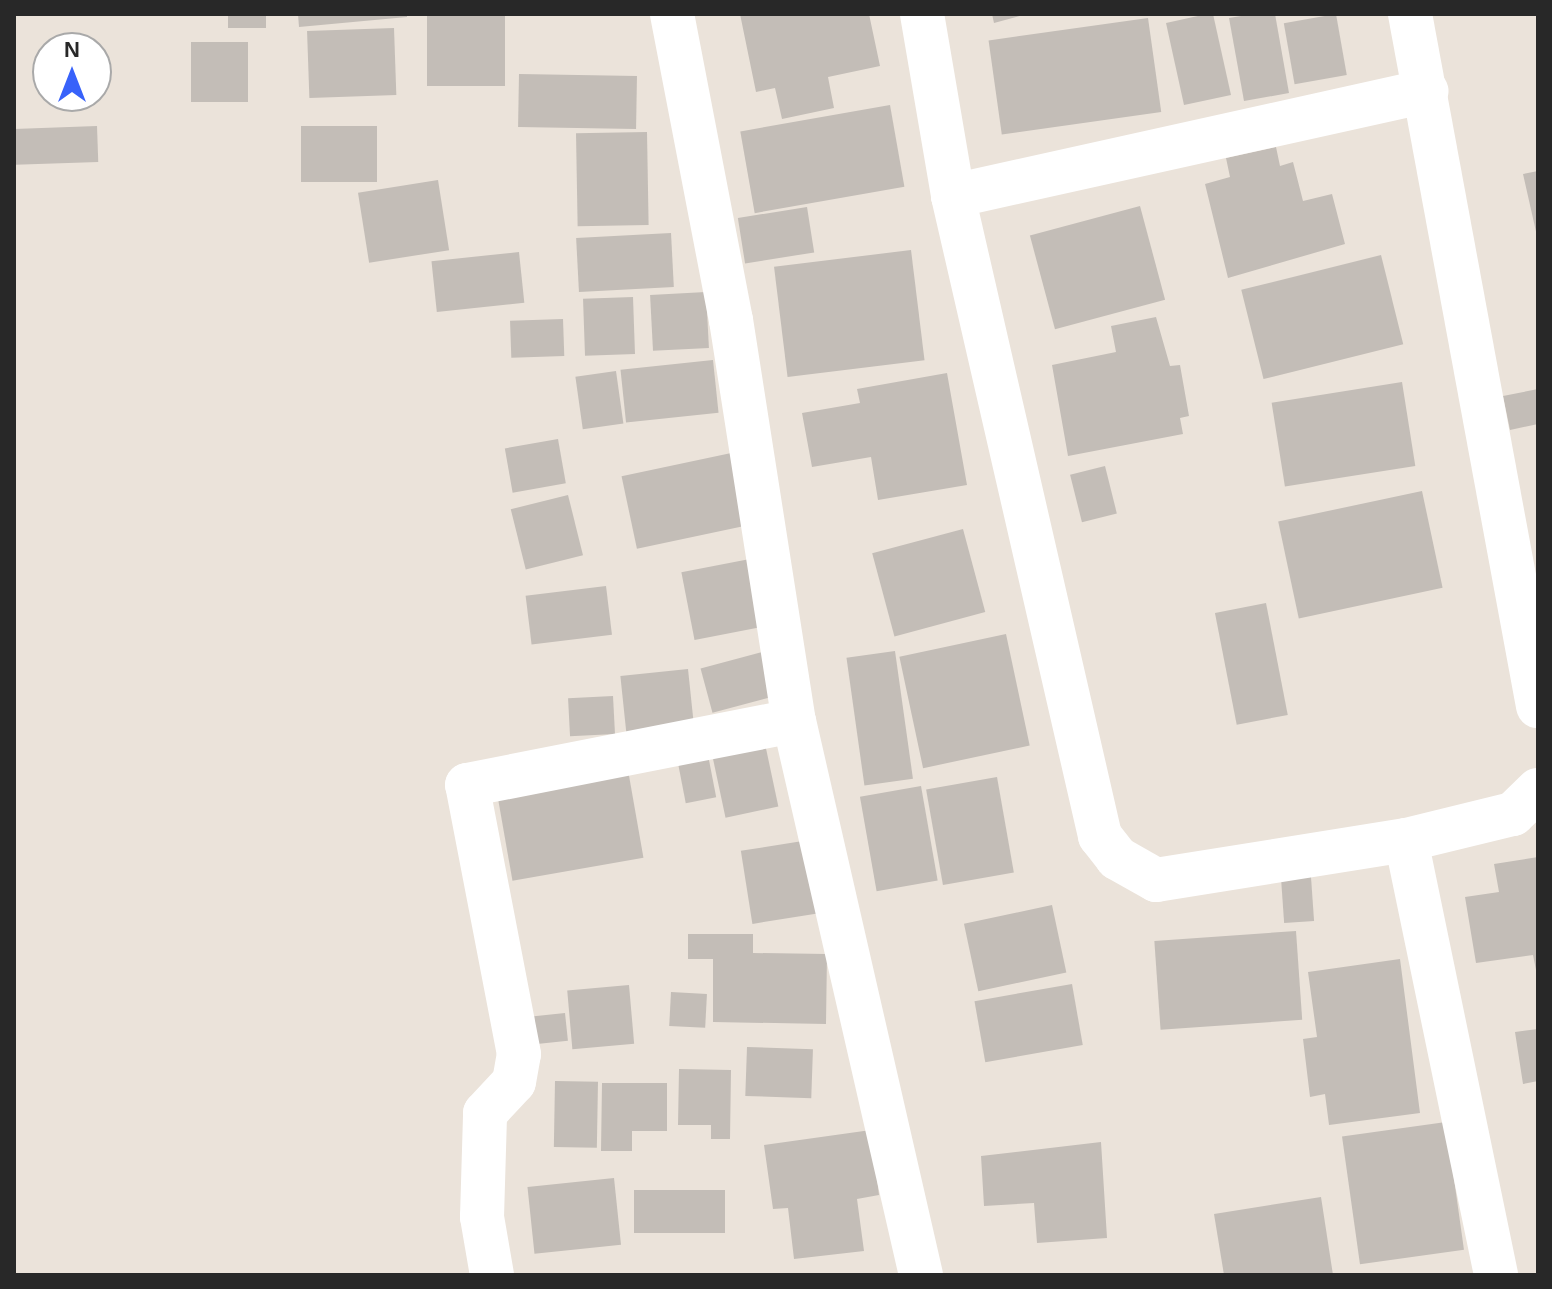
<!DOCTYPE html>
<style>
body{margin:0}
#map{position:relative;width:1552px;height:1289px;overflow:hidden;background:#ebe3da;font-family:Arial,sans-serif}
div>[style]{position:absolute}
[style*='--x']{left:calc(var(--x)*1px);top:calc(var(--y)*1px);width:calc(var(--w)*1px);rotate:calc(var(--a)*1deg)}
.building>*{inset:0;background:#c3bdb7;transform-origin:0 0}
.street>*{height:44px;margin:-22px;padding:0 22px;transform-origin:22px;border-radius:22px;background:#fff}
span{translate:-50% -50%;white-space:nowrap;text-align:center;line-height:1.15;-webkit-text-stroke:6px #fff;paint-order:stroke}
.frame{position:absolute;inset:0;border:16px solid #282828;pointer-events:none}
.north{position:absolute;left:32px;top:32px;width:80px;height:80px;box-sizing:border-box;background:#fff;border:2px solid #a9a9a9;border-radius:50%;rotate:0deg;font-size:22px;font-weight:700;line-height:32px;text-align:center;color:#282828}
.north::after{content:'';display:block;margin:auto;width:28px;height:36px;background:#3862fa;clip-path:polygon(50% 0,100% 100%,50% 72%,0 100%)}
</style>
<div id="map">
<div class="building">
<div style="left:228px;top:14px;width:38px;height:14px"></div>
<div style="clip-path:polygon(298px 14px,407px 14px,407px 17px,299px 27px)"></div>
<div style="left:427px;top:14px;width:78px;height:72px"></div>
<div style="clip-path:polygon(740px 14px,869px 14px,880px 66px,828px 77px,834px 108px,782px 119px,775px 88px,756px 92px)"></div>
<div style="clip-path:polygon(992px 14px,1023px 14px,1023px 15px,994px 23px)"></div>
<div style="clip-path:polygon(1207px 14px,1213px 14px,1231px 95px,1184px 105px,1166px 23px)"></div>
<div style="clip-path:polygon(1253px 14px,1275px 14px,1289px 93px,1244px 101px,1229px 18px)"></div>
<div style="left:1336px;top:14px;width:62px;height:53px;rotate:80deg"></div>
<div style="left:1148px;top:18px;width:95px;height:161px;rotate:82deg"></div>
<div style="left:394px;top:28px;width:67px;height:87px;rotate:88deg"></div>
<div style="left:191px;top:42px;width:57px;height:60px"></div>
<div style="left:519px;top:74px;width:118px;height:53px;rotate:1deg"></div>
<div style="left:890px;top:105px;width:83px;height:152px;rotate:80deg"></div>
<div style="left:97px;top:126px;width:36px;height:83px;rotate:88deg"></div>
<div style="left:377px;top:126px;width:56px;height:76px;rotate:90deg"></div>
<div style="left:647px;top:132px;width:93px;height:71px;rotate:89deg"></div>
<div style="clip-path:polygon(1276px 147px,1280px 166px,1293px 162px,1303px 201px,1332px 194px,1345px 244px,1228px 278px,1205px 184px,1230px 177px,1226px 158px)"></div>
<div style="clip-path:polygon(1538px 171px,1538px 236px,1537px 236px,1523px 174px)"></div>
<div style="left:438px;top:180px;width:71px;height:81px;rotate:81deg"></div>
<div style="left:1140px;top:206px;width:97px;height:114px;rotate:75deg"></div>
<div style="left:807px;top:207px;width:46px;height:70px;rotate:81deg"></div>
<div style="left:671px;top:233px;width:54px;height:95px;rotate:87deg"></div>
<div style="left:911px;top:250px;width:111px;height:138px;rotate:83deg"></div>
<div style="left:519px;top:252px;width:51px;height:88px;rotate:84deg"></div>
<div style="left:1381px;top:255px;width:92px;height:144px;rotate:76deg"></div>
<div style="left:706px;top:292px;width:56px;height:56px;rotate:87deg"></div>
<div style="left:633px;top:297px;width:57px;height:50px;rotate:88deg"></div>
<div style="clip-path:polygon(1156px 317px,1170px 366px,1180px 365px,1189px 416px,1180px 418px,1183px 434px,1068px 456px,1052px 365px,1116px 352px,1111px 326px)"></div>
<div style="left:563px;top:319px;width:37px;height:53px;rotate:88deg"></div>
<div style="left:713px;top:360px;width:53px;height:93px;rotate:84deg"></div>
<div style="left:616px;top:371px;width:53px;height:41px;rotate:82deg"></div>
<div style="clip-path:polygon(947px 373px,967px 485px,878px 500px,871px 457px,812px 467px,802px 413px,860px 403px,857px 389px)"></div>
<div style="left:1402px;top:382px;width:85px;height:132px;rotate:81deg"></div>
<div style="clip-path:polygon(1538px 389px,1538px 424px,1510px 430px,1503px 396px)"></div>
<div style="left:558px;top:439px;width:45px;height:54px;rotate:80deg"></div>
<div style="left:736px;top:452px;width:74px;height:117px;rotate:78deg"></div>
<div style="left:1105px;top:466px;width:49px;height:36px;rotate:76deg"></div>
<div style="left:1422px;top:491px;width:99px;height:147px;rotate:78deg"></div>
<div style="left:568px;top:495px;width:62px;height:59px;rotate:76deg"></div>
<div style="left:963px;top:529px;width:86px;height:94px;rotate:75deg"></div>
<div style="left:755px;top:558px;width:69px;height:75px;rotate:79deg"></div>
<div style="left:606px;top:586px;width:49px;height:81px;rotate:83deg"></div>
<div style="left:1266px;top:603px;width:114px;height:52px;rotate:79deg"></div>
<div style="left:1006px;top:634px;width:114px;height:109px;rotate:78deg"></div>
<div style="left:773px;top:649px;width:46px;height:75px;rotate:75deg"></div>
<div style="left:895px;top:651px;width:129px;height:49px;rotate:82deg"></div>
<div style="left:688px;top:669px;width:58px;height:68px;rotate:84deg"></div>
<div style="left:613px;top:696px;width:38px;height:45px;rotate:87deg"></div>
<div style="left:764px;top:739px;width:69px;height:54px;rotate:78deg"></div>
<div style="left:708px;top:755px;width:43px;height:31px;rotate:79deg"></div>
<div style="left:628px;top:770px;width:89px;height:133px;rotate:80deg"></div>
<div style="left:997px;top:777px;width:97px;height:72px;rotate:80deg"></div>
<div style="left:921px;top:786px;width:96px;height:62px;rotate:80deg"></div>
<div style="left:809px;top:840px;width:74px;height:69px;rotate:81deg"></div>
<div style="clip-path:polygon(1538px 857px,1538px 980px,1533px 955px,1476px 963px,1465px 897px,1499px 892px,1494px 864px)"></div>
<div style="left:1311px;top:877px;width:44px;height:30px;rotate:86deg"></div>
<div style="left:1052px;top:905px;width:69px;height:90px;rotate:78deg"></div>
<div style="left:1296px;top:931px;width:89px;height:142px;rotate:86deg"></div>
<div style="clip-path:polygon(688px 934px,753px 934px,753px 953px,827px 954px,826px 1024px,713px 1022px,713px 959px,688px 959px)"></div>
<div style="clip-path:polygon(1400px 959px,1420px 1113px,1329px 1125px,1325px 1094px,1310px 1097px,1303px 1039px,1317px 1037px,1308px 972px)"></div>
<div style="left:1072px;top:984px;width:62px;height:99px;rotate:80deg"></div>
<div style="left:629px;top:985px;width:59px;height:62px;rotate:85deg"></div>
<div style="left:671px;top:992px;width:36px;height:34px;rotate:3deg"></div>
<div style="left:565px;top:1013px;width:28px;height:31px;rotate:84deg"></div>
<div style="clip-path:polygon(1538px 1029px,1538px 1081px,1523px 1084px,1515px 1032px)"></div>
<div style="left:747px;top:1047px;width:66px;height:49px;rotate:2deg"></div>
<div style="clip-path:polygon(679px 1069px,731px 1070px,730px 1139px,711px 1139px,711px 1125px,678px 1125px)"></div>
<div style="left:555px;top:1081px;width:43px;height:66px;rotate:1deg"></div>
<div style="clip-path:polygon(602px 1083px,667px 1083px,667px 1131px,632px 1131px,632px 1151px,601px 1151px)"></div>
<div style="left:1446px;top:1122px;width:129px;height:105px;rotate:82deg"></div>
<div style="clip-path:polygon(871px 1130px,879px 1195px,857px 1199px,864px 1251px,794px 1259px,788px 1208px,773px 1209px,764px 1145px)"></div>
<div style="clip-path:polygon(1101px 1142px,1107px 1238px,1037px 1243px,1034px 1203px,984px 1206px,981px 1156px)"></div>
<div style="left:614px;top:1178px;width:67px;height:87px;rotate:84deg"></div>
<div style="left:634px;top:1190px;width:91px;height:43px"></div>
<div style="clip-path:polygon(1321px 1197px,1333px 1275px,1224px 1275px,1214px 1214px)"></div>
</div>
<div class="street">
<div style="--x:672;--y:14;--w:312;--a:79.1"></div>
<div style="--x:731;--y:320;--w:406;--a:81.1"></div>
<div style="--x:794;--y:721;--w:568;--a:77.09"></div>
<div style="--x:922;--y:14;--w:185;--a:80.3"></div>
<div style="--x:953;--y:196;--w:657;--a:77.06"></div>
<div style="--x:1100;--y:836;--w:28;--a:52"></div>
<div style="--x:1117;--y:858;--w:45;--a:29.4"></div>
<div style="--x:1156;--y:880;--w:253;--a:-9.1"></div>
<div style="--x:1406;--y:840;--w:444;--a:78.3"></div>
<div style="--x:1410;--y:14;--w:704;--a:79.52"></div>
<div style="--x:953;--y:196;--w:485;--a:-12.5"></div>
<div style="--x:1406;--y:840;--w:110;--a:-13.7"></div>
<div style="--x:1513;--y:814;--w:35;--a:-44"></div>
<div style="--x:492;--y:1275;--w:59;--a:-99.8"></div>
<div style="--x:482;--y:1217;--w:104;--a:-88.3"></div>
<div style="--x:485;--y:1113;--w:42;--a:-46.9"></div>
<div style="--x:514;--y:1082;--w:28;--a:-80"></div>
<div style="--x:519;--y:1054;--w:274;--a:-100.9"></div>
<div style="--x:467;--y:785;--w:333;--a:-11.1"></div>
</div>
<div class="frame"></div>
<div class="north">N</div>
</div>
